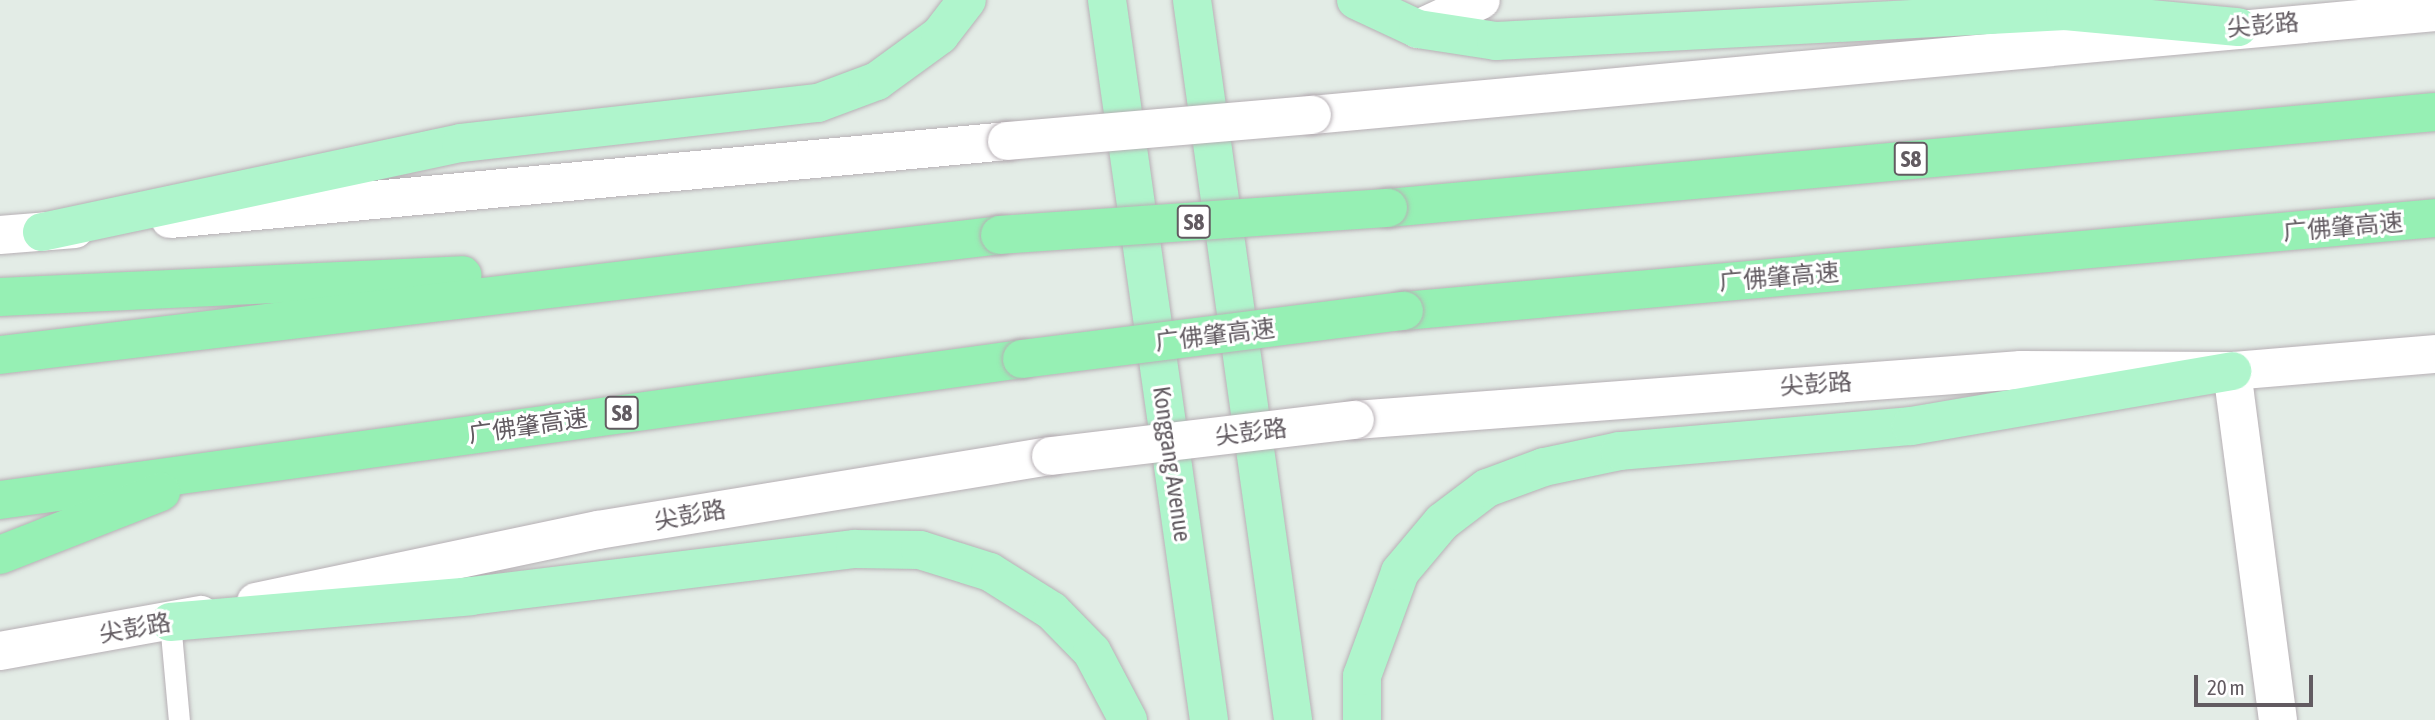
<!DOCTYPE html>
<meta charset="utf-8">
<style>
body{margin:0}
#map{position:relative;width:2435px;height:720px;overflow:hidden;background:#e3ece6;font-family:"Asap Condensed","Noto Sans SC",sans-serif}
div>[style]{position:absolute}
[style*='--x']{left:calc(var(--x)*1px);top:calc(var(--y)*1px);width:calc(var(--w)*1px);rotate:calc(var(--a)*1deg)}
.roads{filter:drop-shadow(0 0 2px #b7b0b5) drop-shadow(0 0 2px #b7b0b5)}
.service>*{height:21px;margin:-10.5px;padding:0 10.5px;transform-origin:10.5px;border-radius:10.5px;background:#fff}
.minor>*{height:38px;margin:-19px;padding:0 19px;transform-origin:19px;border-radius:19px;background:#fff}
.secondary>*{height:38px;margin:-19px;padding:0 19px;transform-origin:19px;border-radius:19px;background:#fff}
.primary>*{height:38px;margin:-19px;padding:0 19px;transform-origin:19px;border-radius:19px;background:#aff5cc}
.motorway>*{height:38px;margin:-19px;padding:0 19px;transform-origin:19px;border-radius:19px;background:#96f0b4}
.bridges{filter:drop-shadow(0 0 2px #b7b0b5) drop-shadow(0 0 2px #b7b0b5)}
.secondary-bridge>*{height:38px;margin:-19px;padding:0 19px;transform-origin:19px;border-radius:19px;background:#fff}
.motorway-bridge>*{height:38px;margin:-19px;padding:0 19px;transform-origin:19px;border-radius:19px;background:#96f0b4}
span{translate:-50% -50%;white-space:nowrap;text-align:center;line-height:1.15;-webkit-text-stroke:6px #fff;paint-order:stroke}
.shield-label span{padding:2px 5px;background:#fff;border:2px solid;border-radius:5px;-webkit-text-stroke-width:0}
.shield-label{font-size:23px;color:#625b61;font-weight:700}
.street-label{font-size:24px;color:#625b61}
.scale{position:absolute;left:2194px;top:675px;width:119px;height:32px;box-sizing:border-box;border:4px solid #625b61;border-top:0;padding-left:9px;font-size:21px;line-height:24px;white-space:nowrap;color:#625b61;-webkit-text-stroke:5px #fff;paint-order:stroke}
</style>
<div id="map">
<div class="roads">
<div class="service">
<div style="--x:170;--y:622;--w:98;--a:84.8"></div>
</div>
<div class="minor">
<div style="--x:1418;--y:29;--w:69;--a:-24.7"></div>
<div style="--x:2232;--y:371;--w:352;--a:82.5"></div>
</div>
<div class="secondary">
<div style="--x:1312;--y:115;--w:1128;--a:-5.24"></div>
<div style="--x:170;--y:219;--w:841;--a:-5.32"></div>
<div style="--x:0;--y:235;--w:75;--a:-4.6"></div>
<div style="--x:1355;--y:420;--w:668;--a:-4.29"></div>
<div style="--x:2021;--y:370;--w:211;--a:0.3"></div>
<div style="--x:2232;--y:371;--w:204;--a:-4.8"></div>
<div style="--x:256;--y:602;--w:349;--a:-11.9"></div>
<div style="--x:598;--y:530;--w:459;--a:-9.3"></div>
<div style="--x:0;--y:651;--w:204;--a:-10.2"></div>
</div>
<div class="primary">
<div style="--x:1107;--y:0;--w:727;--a:81.94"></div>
<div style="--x:1192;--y:0;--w:727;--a:82.01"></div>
<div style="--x:1356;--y:0;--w:68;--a:25.1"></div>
<div style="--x:1418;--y:29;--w:79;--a:8.7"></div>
<div style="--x:1496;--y:41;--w:570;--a:-3.02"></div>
<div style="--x:2065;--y:11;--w:174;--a:5.3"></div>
<div style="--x:42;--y:232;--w:428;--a:-12"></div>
<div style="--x:461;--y:143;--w:359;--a:-6.4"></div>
<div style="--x:818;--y:103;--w:63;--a:-20.4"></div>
<div style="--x:877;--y:81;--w:78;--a:-36.1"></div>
<div style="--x:940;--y:35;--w:44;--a:-52.4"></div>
<div style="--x:170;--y:622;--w:302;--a:-4.9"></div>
<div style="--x:471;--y:596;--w:387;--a:-7"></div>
<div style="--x:855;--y:549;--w:65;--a:0.9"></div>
<div style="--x:920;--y:550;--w:73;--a:17.4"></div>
<div style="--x:990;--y:572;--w:73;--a:32.2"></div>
<div style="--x:1052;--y:611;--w:57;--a:45.7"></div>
<div style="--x:1092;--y:652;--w:77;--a:62.1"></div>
<div style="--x:1362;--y:720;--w:44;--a:-90"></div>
<div style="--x:1362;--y:676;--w:111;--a:-69.9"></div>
<div style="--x:1400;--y:572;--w:65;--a:-50"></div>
<div style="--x:1442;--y:522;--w:56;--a:-37.1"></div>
<div style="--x:1487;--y:488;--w:61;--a:-20.2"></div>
<div style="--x:1544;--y:467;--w:78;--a:-11.9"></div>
<div style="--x:1620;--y:451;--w:292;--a:-4.9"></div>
<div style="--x:1911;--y:426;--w:326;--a:-9.7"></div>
</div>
<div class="motorway">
<div style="--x:1388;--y:208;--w:1051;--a:-5.24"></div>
<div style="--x:0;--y:297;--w:463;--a:-2.7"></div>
<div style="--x:1404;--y:311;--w:1035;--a:-5.15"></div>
<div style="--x:0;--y:355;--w:1007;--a:-6.84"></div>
<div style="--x:0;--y:500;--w:1032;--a:-7.86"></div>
<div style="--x:0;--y:555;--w:173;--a:-21.4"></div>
</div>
</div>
<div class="bridges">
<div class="secondary-bridge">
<div style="--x:1007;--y:141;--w:306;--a:-4.9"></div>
<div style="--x:1051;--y:456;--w:306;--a:-6.8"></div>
</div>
<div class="motorway-bridge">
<div style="--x:1000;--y:235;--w:389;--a:-4"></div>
<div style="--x:1022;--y:359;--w:385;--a:-7.2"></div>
</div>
</div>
<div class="shield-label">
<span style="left:1911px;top:159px">S8</span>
<span style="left:1194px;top:222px">S8</span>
<span style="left:622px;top:413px">S8</span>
</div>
<div class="street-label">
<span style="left:2263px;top:25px;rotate:-5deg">尖彭路</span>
<span style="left:2343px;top:227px;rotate:-5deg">广佛肇高速</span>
<span style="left:1779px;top:277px;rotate:-5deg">广佛肇高速</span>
<span style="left:1215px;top:335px;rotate:-7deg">广佛肇高速</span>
<span style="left:1816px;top:384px;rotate:-4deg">尖彭路</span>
<span style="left:528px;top:426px;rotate:-8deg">广佛肇高速</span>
<span style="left:1251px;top:432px;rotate:-7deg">尖彭路</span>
<span style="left:1172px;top:464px;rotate:82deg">Konggang Avenue</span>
<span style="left:690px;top:515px;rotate:-10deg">尖彭路</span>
<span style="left:135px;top:628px;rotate:-10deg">尖彭路</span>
</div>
<div class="scale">20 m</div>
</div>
